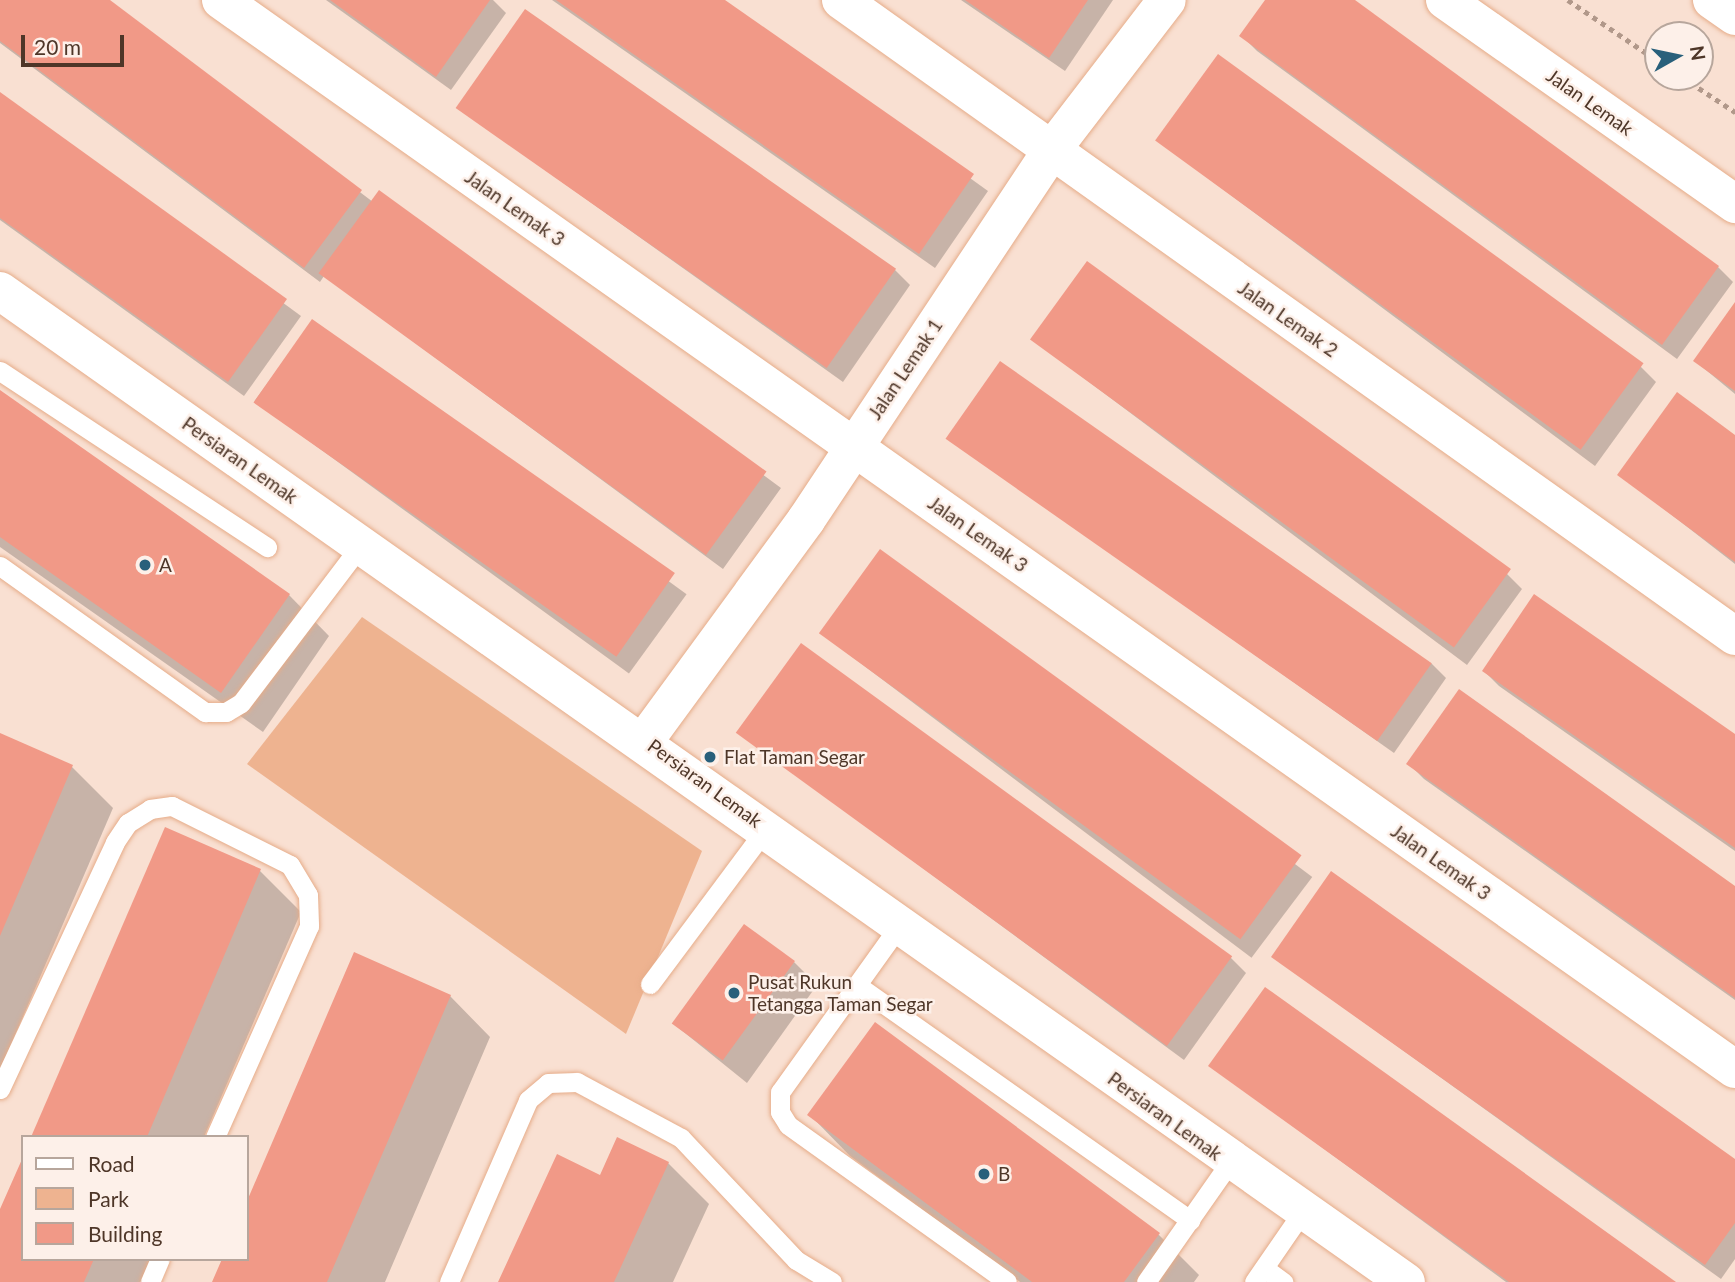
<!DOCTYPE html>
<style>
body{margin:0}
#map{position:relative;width:1735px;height:1282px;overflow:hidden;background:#f9e0d2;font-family:Lato,sans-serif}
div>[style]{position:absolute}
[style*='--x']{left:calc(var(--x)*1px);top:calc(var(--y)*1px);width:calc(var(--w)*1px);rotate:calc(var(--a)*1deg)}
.green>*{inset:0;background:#eeb390}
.shadow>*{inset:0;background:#0003;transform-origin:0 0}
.building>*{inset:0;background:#f19987;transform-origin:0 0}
.path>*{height:4.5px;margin-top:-2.25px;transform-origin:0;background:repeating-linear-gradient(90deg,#b1988a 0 5px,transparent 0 10px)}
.roads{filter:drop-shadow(0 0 2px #e6ac89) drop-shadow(0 0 2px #e6ac89)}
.lane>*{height:19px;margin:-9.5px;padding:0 9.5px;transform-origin:9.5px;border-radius:9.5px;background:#fff}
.street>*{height:38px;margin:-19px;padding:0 19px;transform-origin:19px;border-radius:19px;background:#fff}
.secondary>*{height:38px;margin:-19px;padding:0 19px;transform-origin:19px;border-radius:19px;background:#fff}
.dots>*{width:19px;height:19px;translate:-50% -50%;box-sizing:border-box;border:4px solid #fdf0e9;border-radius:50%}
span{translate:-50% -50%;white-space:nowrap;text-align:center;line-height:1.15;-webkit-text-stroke:5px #fdf0e9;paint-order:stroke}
.street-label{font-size:19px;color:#4e3628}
.poi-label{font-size:19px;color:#4e3628}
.left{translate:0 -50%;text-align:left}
.legend{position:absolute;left:21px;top:1135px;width:228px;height:126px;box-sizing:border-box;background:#fdf0e9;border:2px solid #b7a69c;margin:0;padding:9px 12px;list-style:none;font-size:21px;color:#4e3628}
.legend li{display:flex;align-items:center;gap:14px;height:35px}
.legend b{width:35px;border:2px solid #b7a69c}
.north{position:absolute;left:1644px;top:21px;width:70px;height:70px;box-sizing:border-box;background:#fdf0e9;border:2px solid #b7a69c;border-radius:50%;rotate:81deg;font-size:19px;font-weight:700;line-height:28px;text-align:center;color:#4e3628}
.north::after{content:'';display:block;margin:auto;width:24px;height:32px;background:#29607b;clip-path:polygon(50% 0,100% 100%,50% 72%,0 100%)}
.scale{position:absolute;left:21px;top:35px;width:103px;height:32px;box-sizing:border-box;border:4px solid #4e3628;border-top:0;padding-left:9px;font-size:21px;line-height:24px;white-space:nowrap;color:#4e3628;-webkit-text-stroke:5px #fdf0e9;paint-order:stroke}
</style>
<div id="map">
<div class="green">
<div style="clip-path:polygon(362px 617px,702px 851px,626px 1034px,247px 764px)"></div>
</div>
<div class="shadow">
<div style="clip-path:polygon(0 0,106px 0,373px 202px,380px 193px,781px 488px,723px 569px,324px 276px,320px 282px,0 43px)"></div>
<div style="clip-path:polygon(326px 0,493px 0,506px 13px,451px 90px)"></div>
<div style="clip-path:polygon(552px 0,722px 0,988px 191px,935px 268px)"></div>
<div style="clip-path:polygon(961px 0,1113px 0,1065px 71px)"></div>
<div style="clip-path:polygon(1267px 0,1352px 0,1718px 267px,1733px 282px,1677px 359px,1257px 51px,1241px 35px)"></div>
<div style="clip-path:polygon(0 95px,301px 316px,244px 396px,0 220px)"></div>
<div style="clip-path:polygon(458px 108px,895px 270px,910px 285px,843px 382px)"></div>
<div style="clip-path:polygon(1158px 141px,1641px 367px,1656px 382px,1595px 466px)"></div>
<div style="clip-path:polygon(1735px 305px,1735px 394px,1695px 361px)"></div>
<div style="left:312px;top:322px;width:463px;height:98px;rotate:36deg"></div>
<div style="clip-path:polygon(1033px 340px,1507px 574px,1522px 589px,1467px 665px)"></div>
<div style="clip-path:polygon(0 392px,289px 595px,329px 636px,263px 732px,0 547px)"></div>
<div style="clip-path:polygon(1735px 437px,1735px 564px,1619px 474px)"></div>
<div style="clip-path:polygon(949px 439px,1431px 663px,1446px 678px,1394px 753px)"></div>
<div style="left:881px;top:552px;width:540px;height:101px;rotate:37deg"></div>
<div style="clip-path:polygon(1484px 671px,1735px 736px,1735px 851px,1499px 686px)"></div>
<div style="clip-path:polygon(739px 733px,1231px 958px,1246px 973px,1184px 1060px)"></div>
<div style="clip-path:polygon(0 735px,72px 767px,113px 808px,0 1070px)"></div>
<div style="clip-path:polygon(1409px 764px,1735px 888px,1735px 1000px,1424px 779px)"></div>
<div style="clip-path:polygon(166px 830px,260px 871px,301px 912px,204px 1137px,33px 1137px)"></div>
<div style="clip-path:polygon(355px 954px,450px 996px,490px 1037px,385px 1282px,214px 1282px,247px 1259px,247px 1205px)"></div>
<div style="clip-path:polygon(1273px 957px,1735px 1161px,1735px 1259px,1721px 1279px)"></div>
<div style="clip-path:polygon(794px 962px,817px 985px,747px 1083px,675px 1025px)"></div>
<div style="clip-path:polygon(1211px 1066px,1673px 1282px,1506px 1282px)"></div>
<div style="clip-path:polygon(810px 1115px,1159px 1235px,1199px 1275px,1194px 1282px,1020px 1282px,850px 1156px)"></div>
<div style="clip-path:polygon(668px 1163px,709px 1204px,673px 1282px,500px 1282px,601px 1177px)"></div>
<div style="clip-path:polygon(0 1214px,23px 1259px,152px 1259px,142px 1282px,0 1282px)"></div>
</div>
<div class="building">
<div style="clip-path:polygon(0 0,110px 0,362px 190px,304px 268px,0 41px)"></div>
<div style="clip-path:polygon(330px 0,490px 0,436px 77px)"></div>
<div style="clip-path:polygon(556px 0,725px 0,974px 174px,919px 254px)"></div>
<div style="clip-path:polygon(965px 0,1088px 0,1049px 58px)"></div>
<div style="clip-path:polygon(1265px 0,1355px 0,1719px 266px,1662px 345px,1239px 36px)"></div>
<div style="left:525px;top:9px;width:453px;height:121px;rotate:35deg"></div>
<div style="left:1218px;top:54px;width:526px;height:107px;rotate:36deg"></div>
<div style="clip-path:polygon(0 92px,287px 299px,228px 382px,0 218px)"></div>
<div style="left:379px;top:190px;width:479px;height:103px;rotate:36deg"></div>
<div style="left:1087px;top:261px;width:524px;height:97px;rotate:36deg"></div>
<div style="clip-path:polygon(1735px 302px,1735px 391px,1693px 361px)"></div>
<div style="left:312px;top:319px;width:443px;height:102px;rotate:35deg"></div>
<div style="left:1000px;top:361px;width:527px;height:95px;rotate:35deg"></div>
<div style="clip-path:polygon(0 390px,290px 594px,221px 693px,0 537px)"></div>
<div style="clip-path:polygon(1677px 392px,1735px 435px,1735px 562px,1617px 475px)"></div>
<div style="left:880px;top:549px;width:521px;height:104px;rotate:36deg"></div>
<div style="clip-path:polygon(1534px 594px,1735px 734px,1735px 848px,1482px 671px)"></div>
<div style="left:801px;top:643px;width:533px;height:111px;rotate:36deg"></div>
<div style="clip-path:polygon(1459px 689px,1735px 886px,1735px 998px,1406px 764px)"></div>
<div style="clip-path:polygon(0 733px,73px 765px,0 936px)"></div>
<div style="clip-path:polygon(165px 827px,261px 869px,147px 1137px,31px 1137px)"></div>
<div style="clip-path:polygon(1331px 871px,1735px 1159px,1735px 1223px,1705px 1265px,1271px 957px)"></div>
<div style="left:744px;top:924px;width:63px;height:123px;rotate:36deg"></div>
<div style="clip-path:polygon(354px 952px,451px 995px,327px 1282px,212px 1282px,222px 1259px,247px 1259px,247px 1201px)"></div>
<div style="clip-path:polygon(1265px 987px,1384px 1072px,1676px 1282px,1509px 1282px,1357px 1173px,1208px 1066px)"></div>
<div style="clip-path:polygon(875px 1022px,1160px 1233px,1124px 1282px,1032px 1282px,807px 1115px)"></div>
<div style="clip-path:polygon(617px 1137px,669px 1162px,614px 1282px,498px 1282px,557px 1154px,600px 1175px)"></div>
<div style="clip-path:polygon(23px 1157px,23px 1259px,94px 1259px,84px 1282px,0 1282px,0 1209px)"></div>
</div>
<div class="path">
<div style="--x:1568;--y:0;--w:109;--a:34.1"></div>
<div style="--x:1682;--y:77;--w:64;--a:33.4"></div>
</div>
<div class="roads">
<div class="lane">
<div style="--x:0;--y:371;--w:320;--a:33.4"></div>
<div style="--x:0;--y:566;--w:252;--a:35.5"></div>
<div style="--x:205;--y:712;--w:21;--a:0"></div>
<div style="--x:226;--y:712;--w:17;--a:-31"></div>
<div style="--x:241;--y:703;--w:198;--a:-52.8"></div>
<div style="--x:899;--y:926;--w:204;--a:125.6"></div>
<div style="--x:780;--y:1092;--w:20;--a:90"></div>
<div style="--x:780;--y:1112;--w:15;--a:58"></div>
<div style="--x:788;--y:1125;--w:269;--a:35.6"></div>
<div style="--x:650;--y:984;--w:196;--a:-53.3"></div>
<div style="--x:857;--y:985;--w:408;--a:35.2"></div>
<div style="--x:0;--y:1089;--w:272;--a:-65"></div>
<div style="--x:115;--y:842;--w:23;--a:-56"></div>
<div style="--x:128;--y:823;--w:26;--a:-32"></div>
<div style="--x:150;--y:809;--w:22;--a:-8"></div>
<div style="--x:172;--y:806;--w:132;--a:26.6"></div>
<div style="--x:290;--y:865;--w:35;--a:59"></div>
<div style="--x:308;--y:895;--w:31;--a:88"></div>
<div style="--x:309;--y:926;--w:231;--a:114"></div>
<div style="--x:1264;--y:1268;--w:24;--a:36"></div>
<div style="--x:150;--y:1282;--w:25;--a:-67"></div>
<div style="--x:449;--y:1282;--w:198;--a:-66.5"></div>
<div style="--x:528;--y:1100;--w:26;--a:-40"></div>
<div style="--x:548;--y:1083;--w:29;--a:-2"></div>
<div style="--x:577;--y:1082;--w:118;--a:28.3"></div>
<div style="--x:681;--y:1138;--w:168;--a:46.7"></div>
<div style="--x:796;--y:1260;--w:42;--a:31.4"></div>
<div style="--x:1146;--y:1282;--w:146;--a:-55"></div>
<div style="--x:1254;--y:1282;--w:86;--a:-55.4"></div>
</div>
<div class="street">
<div style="--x:221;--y:0;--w:1853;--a:35.23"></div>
<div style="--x:841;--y:0;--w:1097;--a:35.43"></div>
<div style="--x:1445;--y:0;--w:355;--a:35.1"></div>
<div style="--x:0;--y:291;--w:1720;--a:35.18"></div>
<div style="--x:645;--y:740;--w:273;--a:-53.8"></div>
<div style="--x:806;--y:520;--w:443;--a:-56.4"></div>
<div style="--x:1051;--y:151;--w:190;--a:-52.5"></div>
</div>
<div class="secondary">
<div style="--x:1712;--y:0;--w:28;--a:35"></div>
</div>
</div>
<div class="dots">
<div style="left:145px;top:565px;background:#29607b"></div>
<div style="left:710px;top:757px;background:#29607b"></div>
<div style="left:734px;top:993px;background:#29607b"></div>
<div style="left:984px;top:1174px;background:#29607b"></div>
</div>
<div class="street-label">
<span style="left:1590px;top:102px;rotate:35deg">Jalan Lemak</span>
<span style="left:515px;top:208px;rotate:35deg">Jalan Lemak 3</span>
<span style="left:1288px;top:319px;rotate:35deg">Jalan Lemak 2</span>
<span style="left:905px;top:369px;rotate:-56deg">Jalan Lemak 1</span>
<span style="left:240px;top:460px;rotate:35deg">Persiaran Lemak</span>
<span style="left:978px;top:534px;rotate:35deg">Jalan Lemak 3</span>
<span style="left:705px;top:783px;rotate:36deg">Persiaran Lemak</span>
<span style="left:1441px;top:862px;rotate:35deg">Jalan Lemak 3</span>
<span style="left:1165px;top:1116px;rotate:36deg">Persiaran Lemak</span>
</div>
<div class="poi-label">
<span class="left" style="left:159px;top:565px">A</span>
<span class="left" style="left:724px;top:757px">Flat Taman Segar</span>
<span class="left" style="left:748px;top:993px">Pusat Rukun<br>Tetangga Taman Segar</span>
<span class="left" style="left:998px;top:1174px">B</span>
</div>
<ul class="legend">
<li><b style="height:9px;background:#fff"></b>Road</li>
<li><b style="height:19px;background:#eeb390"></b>Park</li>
<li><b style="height:19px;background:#f19987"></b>Building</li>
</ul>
<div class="north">N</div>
<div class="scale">20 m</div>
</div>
